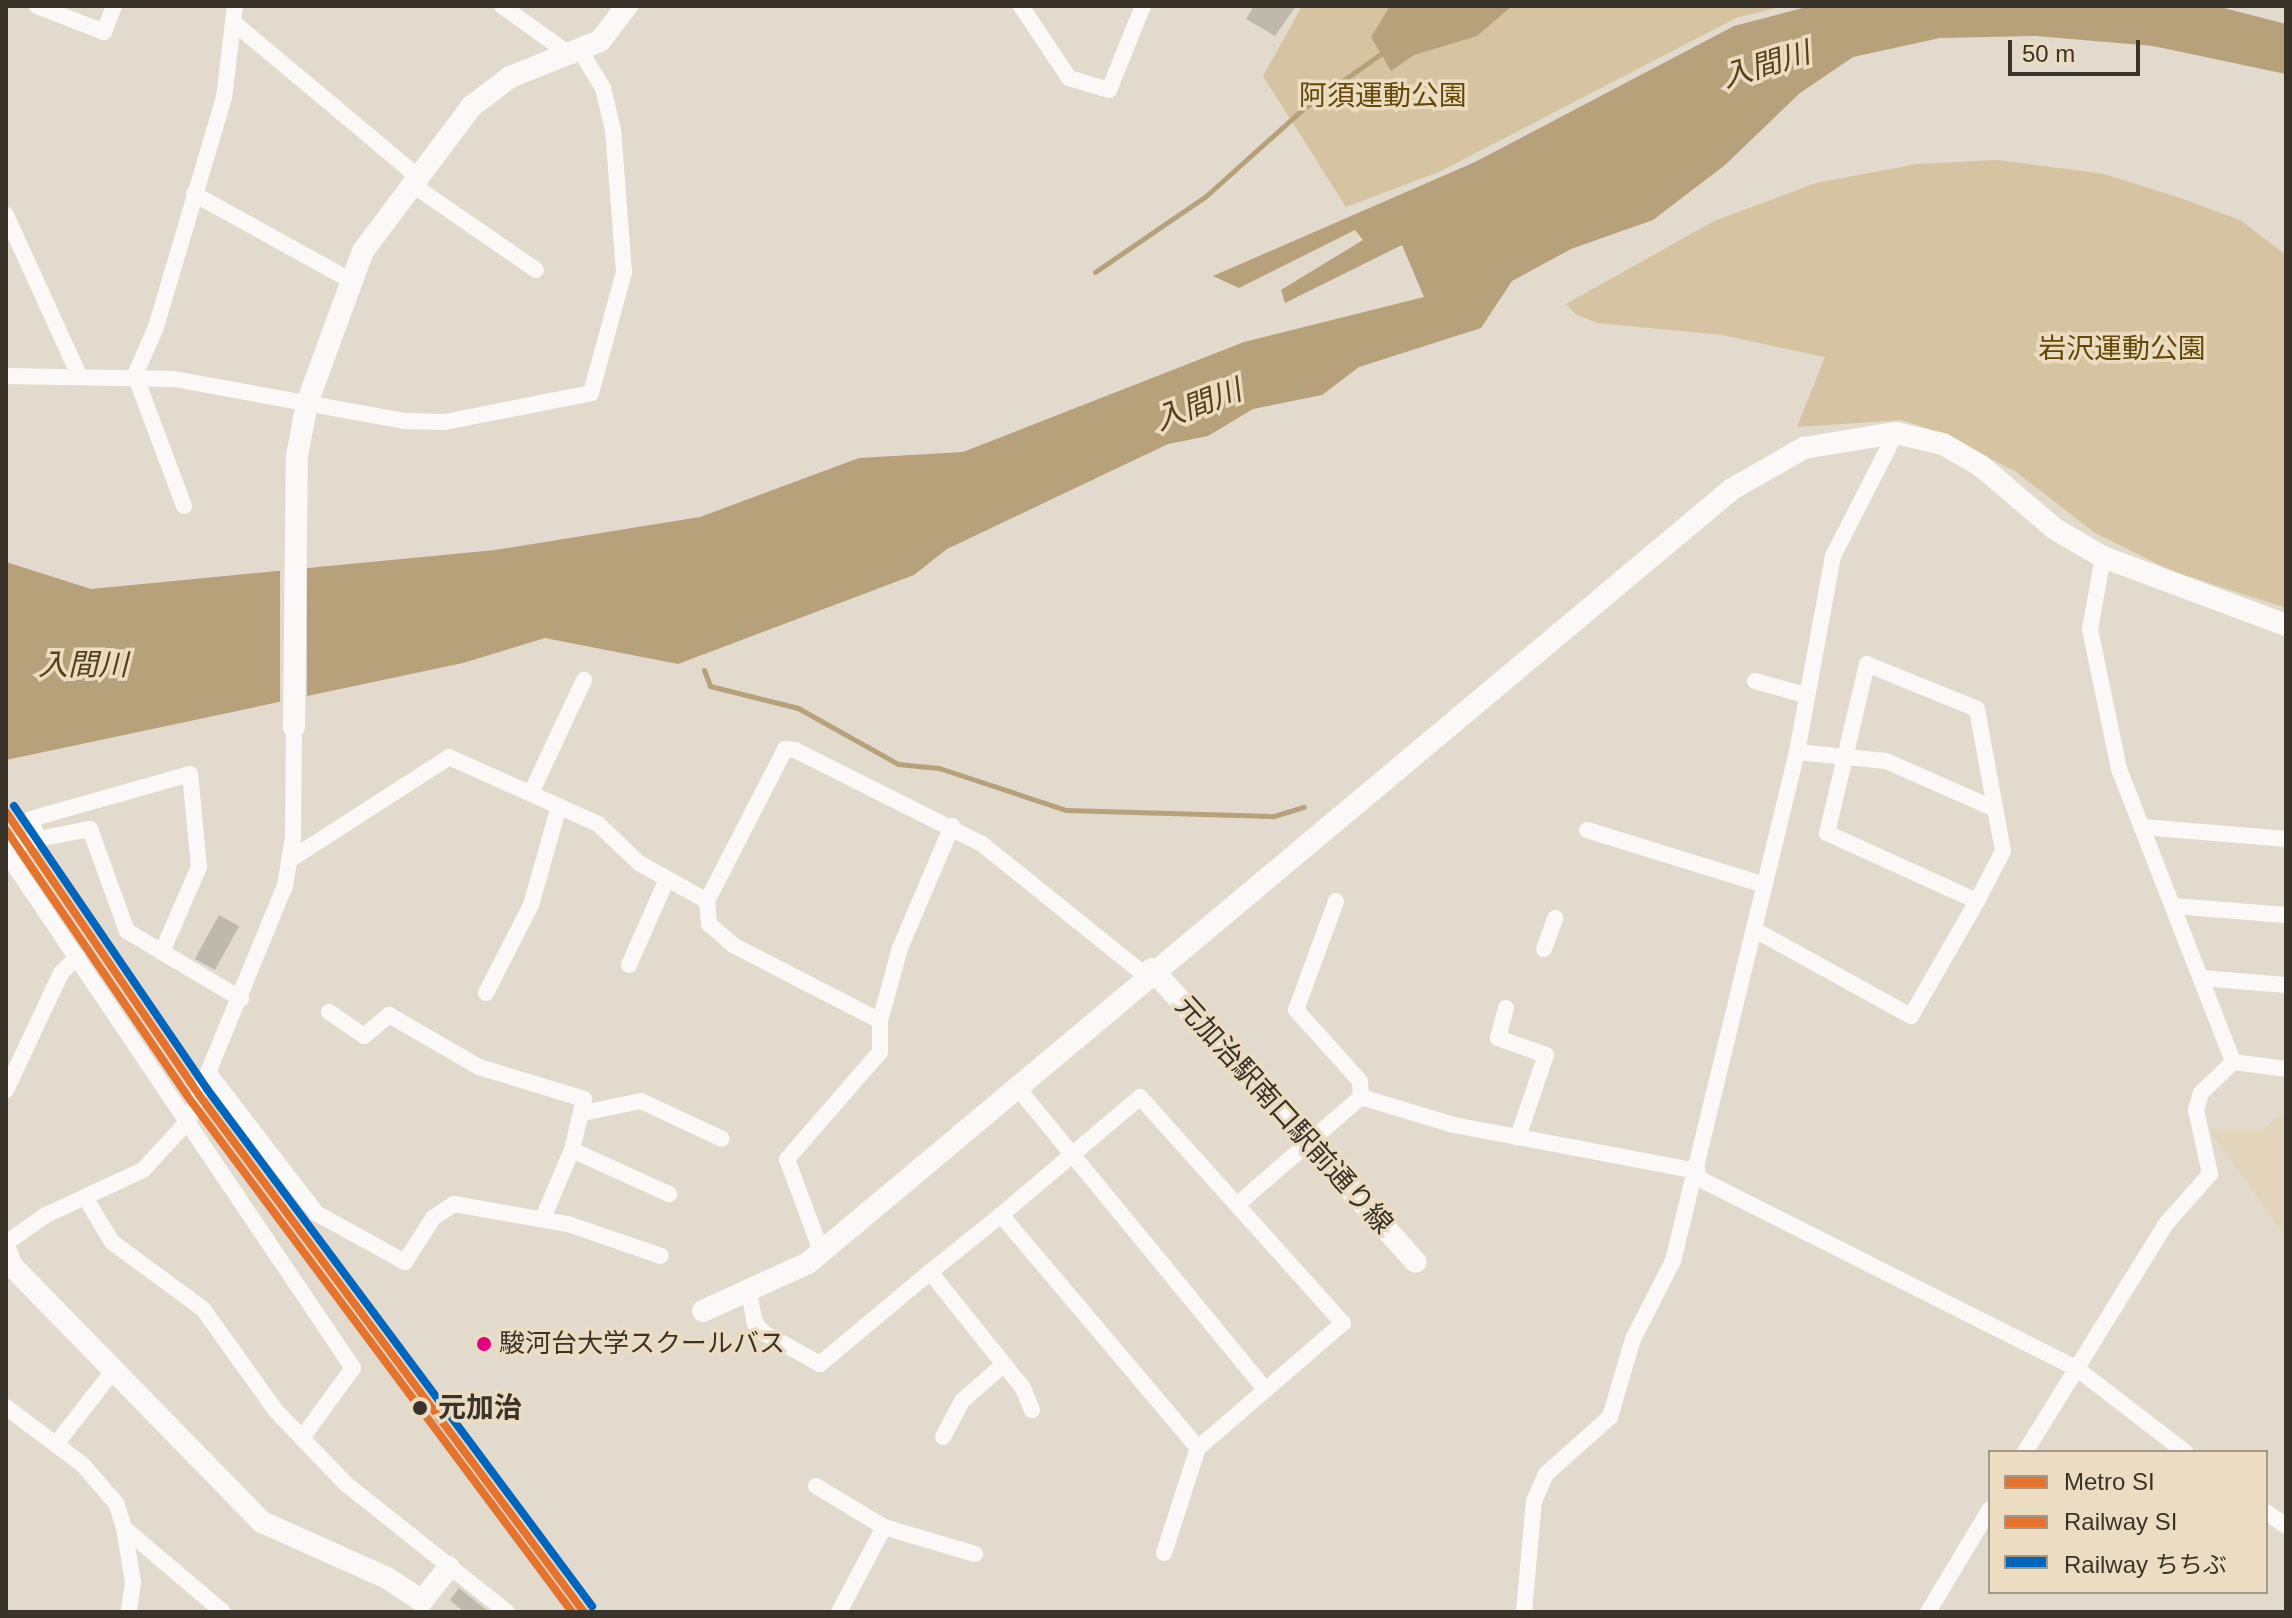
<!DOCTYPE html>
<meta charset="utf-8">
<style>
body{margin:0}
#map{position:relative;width:2292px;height:1618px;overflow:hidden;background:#e2dacc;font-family:Arial,"Noto Sans JP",sans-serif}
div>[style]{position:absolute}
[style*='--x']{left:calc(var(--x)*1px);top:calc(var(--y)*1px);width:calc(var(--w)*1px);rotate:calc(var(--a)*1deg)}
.built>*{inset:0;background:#e3d4bc}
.green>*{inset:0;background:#d6c3a2}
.water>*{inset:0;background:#b7a17b}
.pier>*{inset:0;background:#e2dacc;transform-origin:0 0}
.stream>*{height:5px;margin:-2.5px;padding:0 2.5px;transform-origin:2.5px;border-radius:2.5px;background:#b7a17b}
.building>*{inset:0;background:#bfb8ad;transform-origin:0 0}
.minor>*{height:16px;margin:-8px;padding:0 8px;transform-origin:8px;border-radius:8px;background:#fbf9f7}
.tertiary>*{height:22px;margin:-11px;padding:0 11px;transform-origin:11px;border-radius:11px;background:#fbf9f7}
.rail-1>*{height:8px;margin:-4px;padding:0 4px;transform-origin:4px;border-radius:4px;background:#e4742d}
.rail-2>*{height:8px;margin:-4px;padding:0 4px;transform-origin:4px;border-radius:4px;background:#0065bd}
.metro-1>*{height:8px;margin:-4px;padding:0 4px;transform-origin:4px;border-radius:4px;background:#e4742d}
.dots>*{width:22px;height:22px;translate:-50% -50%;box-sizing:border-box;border:4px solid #ecddc2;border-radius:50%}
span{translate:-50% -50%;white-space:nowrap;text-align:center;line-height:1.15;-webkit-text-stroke:7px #ecddc2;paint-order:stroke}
.bus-label{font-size:26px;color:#393329}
.left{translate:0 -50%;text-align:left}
.park-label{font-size:28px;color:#644808}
.street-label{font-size:28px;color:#393329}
.stop-label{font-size:28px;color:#393329;font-weight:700}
.water-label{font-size:30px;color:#56421a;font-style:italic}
.frame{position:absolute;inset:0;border:8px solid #393329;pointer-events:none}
.legend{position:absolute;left:1988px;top:1450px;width:280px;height:144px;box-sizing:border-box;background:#ecddc2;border:2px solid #a49985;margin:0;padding:10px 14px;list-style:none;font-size:24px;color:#393329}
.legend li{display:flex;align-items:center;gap:16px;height:40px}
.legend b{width:40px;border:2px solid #a49985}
.scale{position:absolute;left:2008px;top:40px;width:132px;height:36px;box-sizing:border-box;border:4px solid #393329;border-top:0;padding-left:10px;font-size:24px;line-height:28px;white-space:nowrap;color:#393329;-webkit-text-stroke:6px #ecddc2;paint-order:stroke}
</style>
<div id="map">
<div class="built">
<div style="clip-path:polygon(2286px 1112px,2286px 1237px,2209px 1130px,2262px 1130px)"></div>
</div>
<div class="green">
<div style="clip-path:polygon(1302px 6px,1784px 6px,1736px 18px,1439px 172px,1346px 207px,1263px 76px)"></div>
<div style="clip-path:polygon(1997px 160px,2104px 174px,2180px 198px,2240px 220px,2286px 255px,2286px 608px,2172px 571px,2095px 533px,2015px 471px,1932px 430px,1901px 420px,1797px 427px,1825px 357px,1722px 335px,1598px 323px,1575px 314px,1566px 304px,1714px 221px,1816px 183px,1917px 164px)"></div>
</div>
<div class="water">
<div style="clip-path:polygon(1390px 6px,1512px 6px,1477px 36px,1414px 55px,1391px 71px,1371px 37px)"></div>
<div style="clip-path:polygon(1810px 6px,2216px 6px,2286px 24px,2286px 74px,2153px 46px,2036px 36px,1940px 38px,1853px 57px,1800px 93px,1725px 165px,1653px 220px,1571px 249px,1512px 281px,1481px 328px,1359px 367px,1322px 395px,1253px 409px,1208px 436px,1168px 444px,947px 549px,914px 575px,678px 664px,545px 638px,463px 663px,6px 760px,6px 562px,91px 589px,495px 550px,700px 517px,859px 458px,963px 452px,1244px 342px,1424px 297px,1402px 245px,1285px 303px,1281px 290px,1363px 240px,1355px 230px,1239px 288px,1213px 276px,1475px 162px,1734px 26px)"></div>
</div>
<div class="pier">
<div style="left:307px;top:563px;width:139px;height:27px;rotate:90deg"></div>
</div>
<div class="stream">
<div style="--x:1095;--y:272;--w:135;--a:-34.4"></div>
<div style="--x:1206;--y:196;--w:132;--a:-41.9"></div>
<div style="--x:1304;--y:108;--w:92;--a:-35.2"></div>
<div style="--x:704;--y:670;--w:17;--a:69"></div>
<div style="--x:710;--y:686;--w:91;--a:14"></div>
<div style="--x:798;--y:708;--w:115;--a:29.2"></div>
<div style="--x:898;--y:764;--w:41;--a:5.6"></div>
<div style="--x:939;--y:768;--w:134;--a:18.3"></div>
<div style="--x:1066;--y:810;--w:208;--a:1.7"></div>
<div style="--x:1274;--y:816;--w:31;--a:-17"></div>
</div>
<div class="building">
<div style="clip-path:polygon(1254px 6px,1296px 6px,1275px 36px,1246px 19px)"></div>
<div style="left:219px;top:915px;width:23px;height:50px;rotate:29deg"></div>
<div style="clip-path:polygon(459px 1588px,489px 1612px,464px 1612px,450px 1600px)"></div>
</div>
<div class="minor">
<div style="--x:37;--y:6;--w:72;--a:21.2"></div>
<div style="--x:104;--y:32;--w:28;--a:-69"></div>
<div style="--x:502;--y:6;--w:86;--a:35.5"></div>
<div style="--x:1021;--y:6;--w:87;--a:56.3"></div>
<div style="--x:1069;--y:78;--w:42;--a:16.7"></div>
<div style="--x:1109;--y:90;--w:91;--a:-68"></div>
<div style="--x:233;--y:22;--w:239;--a:39.9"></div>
<div style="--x:410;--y:183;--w:153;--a:34.6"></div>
<div style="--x:194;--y:194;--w:178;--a:28.9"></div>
<div style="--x:6;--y:215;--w:174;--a:65.5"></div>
<div style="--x:6;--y:376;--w:168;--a:1"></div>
<div style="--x:174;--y:379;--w:235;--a:10.3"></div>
<div style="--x:405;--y:421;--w:40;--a:1.4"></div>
<div style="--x:445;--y:422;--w:149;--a:-11.2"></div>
<div style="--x:591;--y:393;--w:125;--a:-74.7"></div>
<div style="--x:624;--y:272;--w:142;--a:-94.4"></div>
<div style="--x:613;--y:130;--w:43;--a:-103.4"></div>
<div style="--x:603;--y:88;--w:42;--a:-121.4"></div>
<div style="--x:184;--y:506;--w:140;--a:-110.5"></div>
<div style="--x:135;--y:375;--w:52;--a:-66.4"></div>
<div style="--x:156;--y:327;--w:239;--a:-73.5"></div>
<div style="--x:224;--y:98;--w:93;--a:-83.2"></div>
<div style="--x:2103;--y:557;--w:73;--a:100.2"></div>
<div style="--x:2090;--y:629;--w:143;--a:78.3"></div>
<div style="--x:2119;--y:769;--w:314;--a:68.7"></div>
<div style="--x:1755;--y:681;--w:52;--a:15.6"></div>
<div style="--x:1797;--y:752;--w:89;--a:5.8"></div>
<div style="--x:1886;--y:761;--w:119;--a:23.8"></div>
<div style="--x:531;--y:793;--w:125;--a:-64.9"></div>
<div style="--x:2143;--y:827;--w:144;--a:4.8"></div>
<div style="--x:1587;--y:830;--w:186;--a:17.2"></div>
<div style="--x:6;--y:847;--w:33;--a:-14"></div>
<div style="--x:6;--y:853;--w:621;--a:56.03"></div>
<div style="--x:353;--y:1368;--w:87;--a:126.1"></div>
<div style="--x:291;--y:859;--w:188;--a:-32.8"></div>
<div style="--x:449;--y:757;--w:163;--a:24.2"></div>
<div style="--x:598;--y:824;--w:57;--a:43.6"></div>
<div style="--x:639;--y:863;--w:78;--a:29.2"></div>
<div style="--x:707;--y:901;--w:171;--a:-62.8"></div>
<div style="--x:785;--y:749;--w:10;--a:6"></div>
<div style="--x:795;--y:750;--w:209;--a:26.7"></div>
<div style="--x:982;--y:844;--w:209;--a:38.8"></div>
<div style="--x:707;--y:901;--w:23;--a:85"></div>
<div style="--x:709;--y:924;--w:32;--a:41"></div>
<div style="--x:733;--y:945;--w:165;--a:27.3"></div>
<div style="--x:880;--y:1021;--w:31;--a:90"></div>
<div style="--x:880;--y:1052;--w:142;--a:131"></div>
<div style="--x:787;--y:1159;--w:98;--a:69.7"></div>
<div style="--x:2174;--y:906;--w:112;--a:4.6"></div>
<div style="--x:1755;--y:930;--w:178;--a:28.9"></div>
<div style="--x:1911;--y:1016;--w:133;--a:-60.1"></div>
<div style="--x:1977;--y:901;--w:56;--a:-62.5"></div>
<div style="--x:2003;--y:851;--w:144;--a:-100.4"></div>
<div style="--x:1977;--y:709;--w:119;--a:-157.8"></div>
<div style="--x:1867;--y:664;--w:174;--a:103.3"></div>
<div style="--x:1827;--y:833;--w:165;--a:24.4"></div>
<div style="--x:1544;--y:949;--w:33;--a:-70"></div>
<div style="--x:162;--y:952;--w:93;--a:-66.5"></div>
<div style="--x:199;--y:867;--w:93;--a:-95.5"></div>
<div style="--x:190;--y:774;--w:165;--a:164.2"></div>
<div style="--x:31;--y:819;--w:21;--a:71"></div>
<div style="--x:38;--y:839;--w:53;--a:-10.9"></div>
<div style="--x:90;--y:829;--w:109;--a:70.1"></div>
<div style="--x:127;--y:931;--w:41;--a:31"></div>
<div style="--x:162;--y:952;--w:92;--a:30.7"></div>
<div style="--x:629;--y:965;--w:94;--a:-66.2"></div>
<div style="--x:2201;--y:978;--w:85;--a:4.7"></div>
<div style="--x:486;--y:993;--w:99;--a:-62.9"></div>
<div style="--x:531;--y:905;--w:103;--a:-74.2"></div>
<div style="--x:1506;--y:1008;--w:31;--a:105"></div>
<div style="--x:1498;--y:1038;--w:51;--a:19.5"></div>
<div style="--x:1546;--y:1055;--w:87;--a:108.9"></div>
<div style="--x:329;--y:1012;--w:42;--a:34.4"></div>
<div style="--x:364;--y:1036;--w:33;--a:-40"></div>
<div style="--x:389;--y:1015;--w:104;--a:30"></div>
<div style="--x:479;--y:1067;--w:110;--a:16.9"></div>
<div style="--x:584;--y:1099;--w:52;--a:103.2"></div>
<div style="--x:880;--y:1021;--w:76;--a:-74.7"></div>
<div style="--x:900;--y:948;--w:133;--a:-66.9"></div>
<div style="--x:208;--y:1072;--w:178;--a:52.5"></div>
<div style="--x:316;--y:1213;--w:102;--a:28.8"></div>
<div style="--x:405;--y:1262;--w:52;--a:-57.5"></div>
<div style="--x:433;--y:1218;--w:25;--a:-34"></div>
<div style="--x:454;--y:1204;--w:116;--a:10"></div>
<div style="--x:568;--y:1224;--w:98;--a:19"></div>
<div style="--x:1016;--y:1086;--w:392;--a:50.6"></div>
<div style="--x:6;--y:1090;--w:129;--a:-64.8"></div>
<div style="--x:61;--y:973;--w:23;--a:-45"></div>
<div style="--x:1140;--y:1097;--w:304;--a:48.1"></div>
<div style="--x:1343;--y:1323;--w:191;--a:139.2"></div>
<div style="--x:1198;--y:1448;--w:305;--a:-130.2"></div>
<div style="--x:1001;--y:1215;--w:182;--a:-40.3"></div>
<div style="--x:1361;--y:1097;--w:97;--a:16.8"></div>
<div style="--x:1454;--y:1125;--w:248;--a:10.7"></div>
<div style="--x:583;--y:1113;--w:59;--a:-11.7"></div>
<div style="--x:641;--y:1101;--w:89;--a:25.1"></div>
<div style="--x:1696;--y:1177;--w:425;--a:26.7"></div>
<div style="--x:2076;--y:1368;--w:138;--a:37.6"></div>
<div style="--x:85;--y:1197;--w:52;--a:59"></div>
<div style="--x:112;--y:1242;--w:113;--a:36.4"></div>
<div style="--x:203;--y:1309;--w:125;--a:54.4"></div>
<div style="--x:276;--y:1411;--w:101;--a:46.2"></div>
<div style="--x:346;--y:1484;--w:206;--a:38.5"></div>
<div style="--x:1238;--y:1204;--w:163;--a:-41"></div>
<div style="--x:1361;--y:1097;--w:16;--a:-94"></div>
<div style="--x:1360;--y:1081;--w:96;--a:-132"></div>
<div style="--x:1296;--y:1010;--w:116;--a:-69.8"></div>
<div style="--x:1001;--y:1215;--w:91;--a:141.2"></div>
<div style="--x:930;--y:1272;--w:149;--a:51.3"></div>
<div style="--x:1023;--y:1388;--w:24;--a:68"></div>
<div style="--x:543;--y:1218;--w:74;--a:-66.9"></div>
<div style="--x:572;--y:1150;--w:107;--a:24.4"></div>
<div style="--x:6;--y:1243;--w:49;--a:-35"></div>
<div style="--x:46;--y:1215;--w:107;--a:-24.9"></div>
<div style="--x:143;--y:1170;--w:67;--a:-47.4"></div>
<div style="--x:188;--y:1121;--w:254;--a:-67.6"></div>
<div style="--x:285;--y:886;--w:50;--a:-80.7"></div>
<div style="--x:293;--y:837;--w:110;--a:-89.5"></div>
<div style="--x:749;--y:1293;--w:31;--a:79"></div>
<div style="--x:755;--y:1323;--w:13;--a:48"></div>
<div style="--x:764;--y:1333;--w:64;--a:29"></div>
<div style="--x:820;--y:1364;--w:143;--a:-39.9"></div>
<div style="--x:6;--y:1407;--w:95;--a:36.9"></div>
<div style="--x:82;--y:1464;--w:52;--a:48.9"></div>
<div style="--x:116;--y:1503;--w:26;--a:72"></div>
<div style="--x:124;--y:1528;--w:130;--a:40.3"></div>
<div style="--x:943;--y:1437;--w:41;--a:-62.2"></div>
<div style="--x:962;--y:1401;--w:56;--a:-41.4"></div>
<div style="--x:57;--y:1443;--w:90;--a:-52.2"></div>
<div style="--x:2025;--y:1452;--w:267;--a:-58.3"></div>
<div style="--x:2165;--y:1225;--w:68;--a:-48.6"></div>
<div style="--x:2210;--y:1174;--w:66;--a:-102.3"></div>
<div style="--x:2196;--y:1110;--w:18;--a:-74"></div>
<div style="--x:2201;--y:1093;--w:45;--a:-44.1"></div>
<div style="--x:2233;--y:1062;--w:53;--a:7.5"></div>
<div style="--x:816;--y:1486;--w:79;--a:31.1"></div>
<div style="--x:884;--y:1527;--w:95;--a:16.5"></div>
<div style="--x:2266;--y:1512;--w:24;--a:35"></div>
<div style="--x:124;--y:1528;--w:55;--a:80.5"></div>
<div style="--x:133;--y:1582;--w:30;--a:98"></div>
<div style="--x:1164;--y:1553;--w:110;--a:-72.1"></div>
<div style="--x:839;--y:1612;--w:96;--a:-62.1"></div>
<div style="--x:1524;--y:1612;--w:111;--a:-84.9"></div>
<div style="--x:1534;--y:1501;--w:30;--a:-66"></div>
<div style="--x:1546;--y:1474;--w:86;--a:-41.7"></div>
<div style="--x:1610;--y:1417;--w:81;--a:-73.6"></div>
<div style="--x:1633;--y:1339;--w:88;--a:-62.9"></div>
<div style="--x:1673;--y:1261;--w:524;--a:-76.31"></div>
<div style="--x:1797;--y:752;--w:199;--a:-79.6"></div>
<div style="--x:1833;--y:556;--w:138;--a:-62.9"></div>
<div style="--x:1928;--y:1612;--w:120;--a:-59"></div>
</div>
<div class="tertiary">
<div style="--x:294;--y:727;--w:271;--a:-89.4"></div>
<div style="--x:297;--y:456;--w:54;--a:-79.3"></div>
<div style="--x:307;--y:403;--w:162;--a:-69.8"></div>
<div style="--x:363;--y:251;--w:181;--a:-53.1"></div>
<div style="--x:472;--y:106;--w:48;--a:-37.3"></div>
<div style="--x:510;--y:77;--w:97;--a:-21.8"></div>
<div style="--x:600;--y:41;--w:44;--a:-52.4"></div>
<div style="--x:1152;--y:969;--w:394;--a:48"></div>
<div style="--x:6;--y:1251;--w:16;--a:68"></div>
<div style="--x:12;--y:1266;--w:358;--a:45.7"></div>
<div style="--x:262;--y:1522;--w:137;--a:24.1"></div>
<div style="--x:387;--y:1578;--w:42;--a:33.3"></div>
<div style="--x:422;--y:1601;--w:43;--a:-51.5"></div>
<div style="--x:703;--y:1311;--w:115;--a:-24.6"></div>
<div style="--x:808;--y:1263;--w:1205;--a:-39.95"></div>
<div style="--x:1732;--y:489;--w:83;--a:-29.7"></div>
<div style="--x:1804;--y:448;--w:93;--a:-9.3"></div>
<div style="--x:1896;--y:433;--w:48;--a:13.2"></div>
<div style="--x:1943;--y:444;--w:44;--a:30.1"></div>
<div style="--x:1981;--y:466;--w:97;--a:40.4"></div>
<div style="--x:2055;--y:529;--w:56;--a:30.3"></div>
<div style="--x:2103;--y:557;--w:195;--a:20.4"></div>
</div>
<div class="rail-1">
<div style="--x:6;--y:830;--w:328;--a:55.7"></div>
<div style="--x:191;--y:1101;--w:637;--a:53.29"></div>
</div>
<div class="rail-2">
<div style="--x:14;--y:806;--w:343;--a:55.7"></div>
<div style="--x:207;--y:1089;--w:645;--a:53.33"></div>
</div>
<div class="metro-1">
<div style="--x:6;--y:812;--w:343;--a:55.7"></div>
<div style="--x:199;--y:1095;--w:645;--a:53.33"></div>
</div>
<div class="dots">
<div style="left:484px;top:1344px;background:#e5007d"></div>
<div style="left:420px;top:1408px;background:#393329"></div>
</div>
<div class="bus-label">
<span class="left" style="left:499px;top:1344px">駿河台大学スクールバス</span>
</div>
<div class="park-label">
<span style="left:1383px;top:96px">阿須運動公園</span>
<span style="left:2122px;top:349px">岩沢運動公園</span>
</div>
<div class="street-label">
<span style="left:1284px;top:1115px;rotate:48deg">元加治駅南口駅前通り線</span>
</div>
<div class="stop-label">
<span class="left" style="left:438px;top:1408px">元加治</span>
</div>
<div class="water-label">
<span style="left:1766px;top:65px;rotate:-17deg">入間川</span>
<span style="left:1198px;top:405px;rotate:-21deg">入間川</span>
<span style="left:83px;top:665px">入間川</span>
</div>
<div class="frame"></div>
<ul class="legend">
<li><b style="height:10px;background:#e4742d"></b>Metro SI</li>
<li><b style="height:10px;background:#e4742d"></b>Railway SI</li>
<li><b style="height:10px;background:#0065bd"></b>Railway ちちぶ</li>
</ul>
<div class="scale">50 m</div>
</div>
